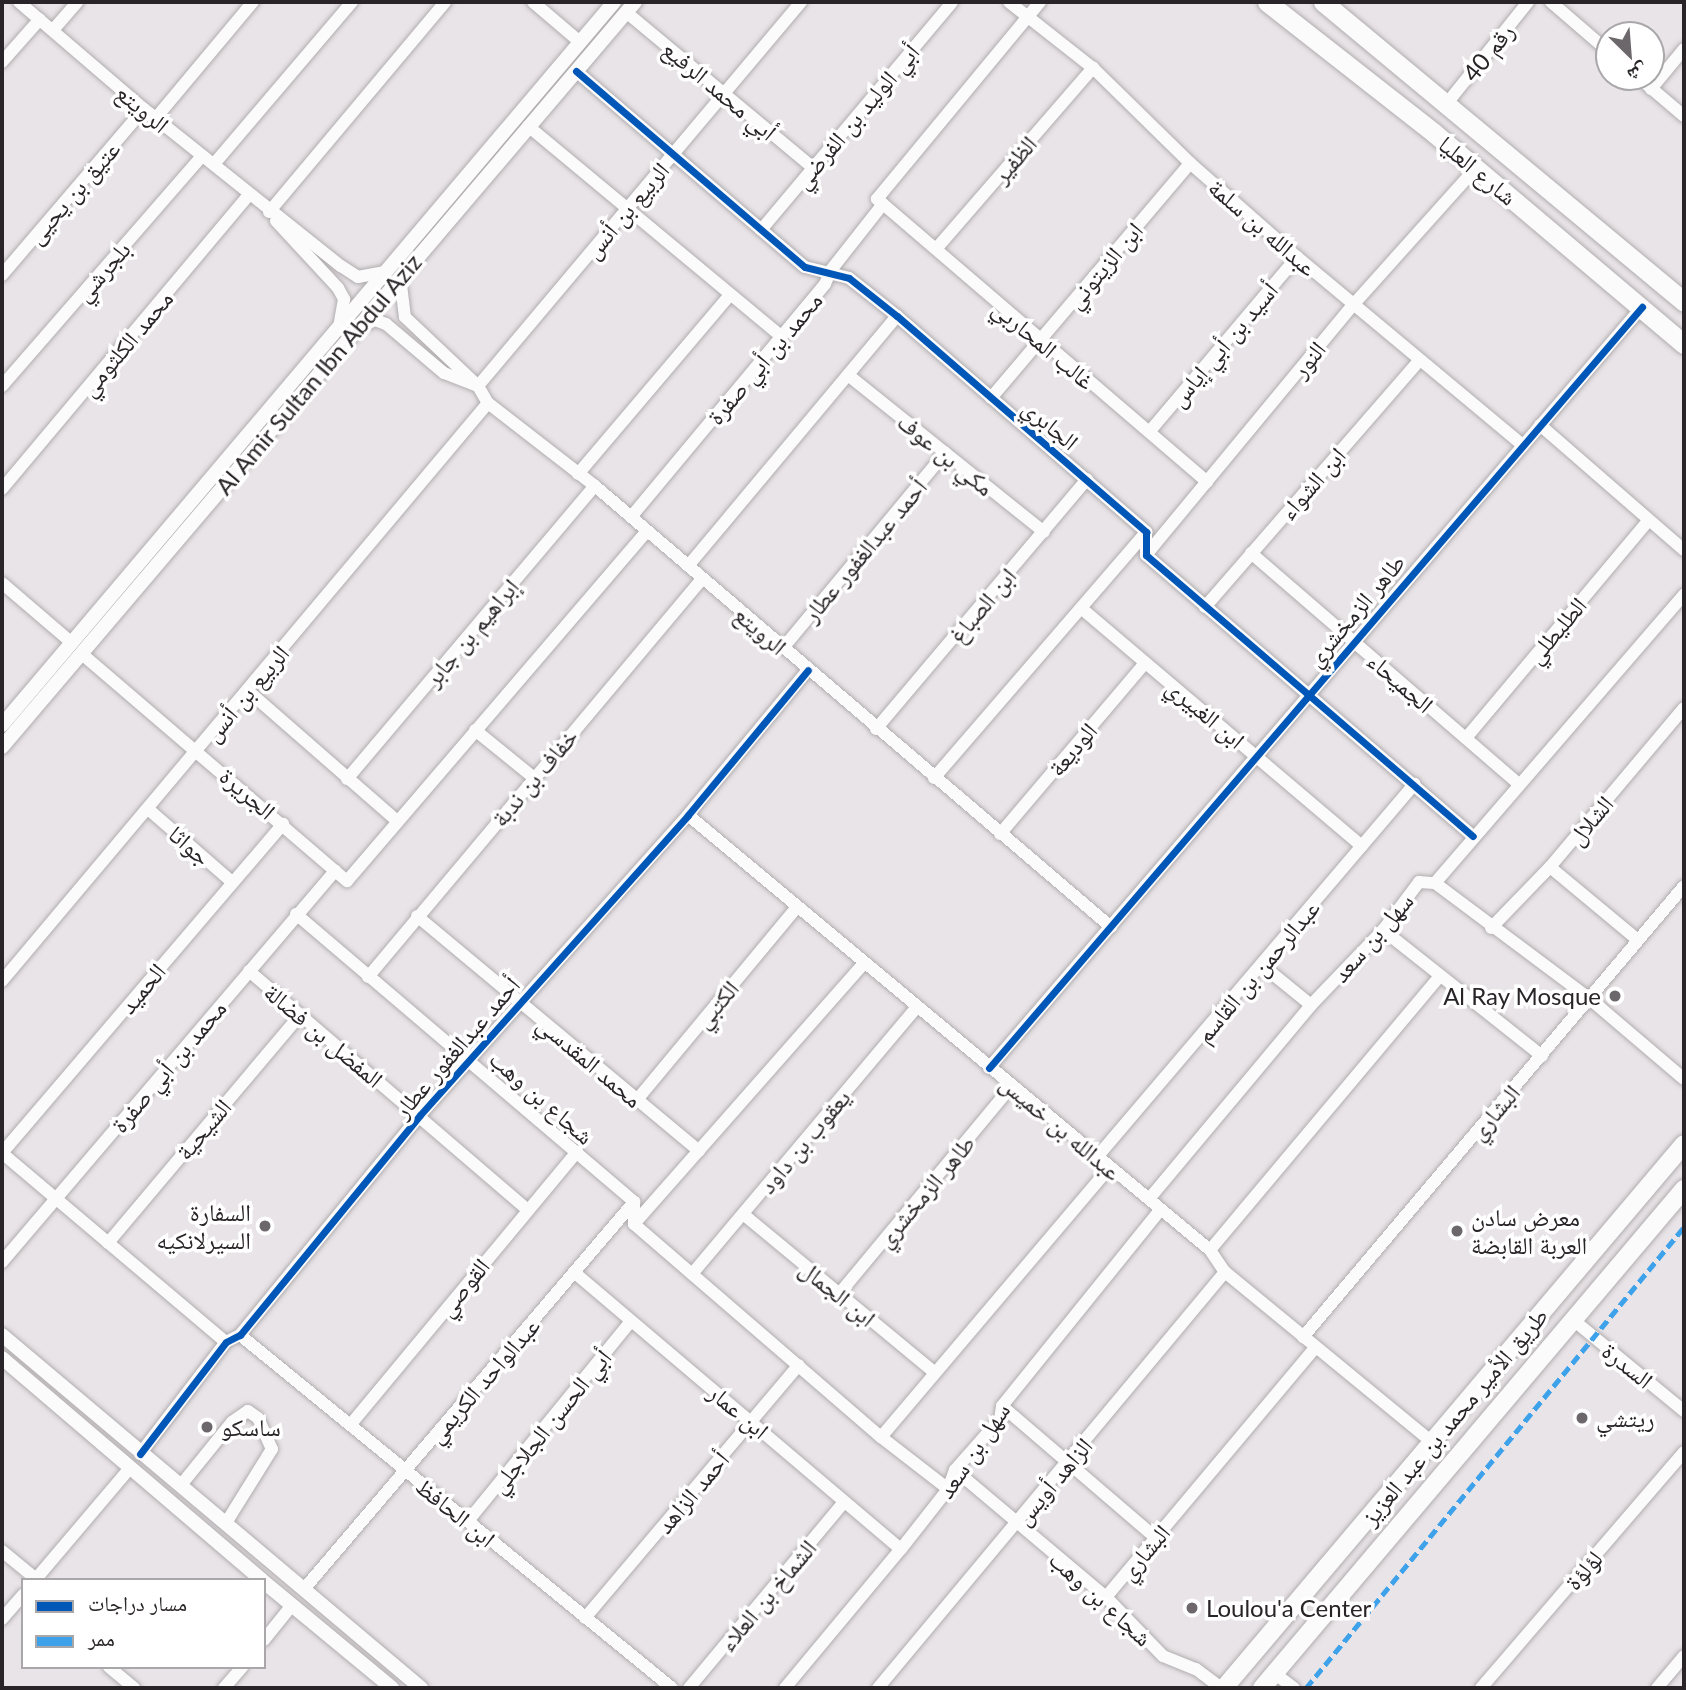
<!DOCTYPE html>
<meta charset="utf-8">
<style>
body{margin:0}
#map{position:relative;width:1686px;height:1690px;overflow:hidden;background:#e9e4e7;font-family:Lato,"Noto Naskh Arabic",sans-serif}
div>[style]{position:absolute}
[style*='--x']{left:calc(var(--x)*1px);top:calc(var(--y)*1px);width:calc(var(--w)*1px);rotate:calc(var(--a)*1deg)}
.roads{filter:drop-shadow(0 0 2px #b1adaf) drop-shadow(0 0 2px #b1adaf)}
.minor>*{height:12px;margin:-6px;padding:0 6px;transform-origin:6px;border-radius:6px;background:#fcfbfb}
.tertiary>*{height:14px;margin:-7px;padding:0 7px;transform-origin:7px;border-radius:7px;background:#fcfbfb}
.secondary>*{height:18px;margin:-9px;padding:0 9px;transform-origin:9px;border-radius:9px;background:#fcfbfb}
.primary>*{height:19px;margin:-9.5px;padding:0 9.5px;transform-origin:9.5px;border-radius:9.5px;background:#fcfbfb}
.quiet>*{height:5px;margin-top:-2.5px;transform-origin:0;background:repeating-linear-gradient(90deg,#3ea2eb 0 10px,transparent 0 15px)}
.cycleway>*{height:7px;margin:-3.5px;padding:0 3.5px;transform-origin:3.5px;border-radius:3.5px;background:#0057b8}
.dots>*{width:19px;height:19px;translate:-50% -50%;box-sizing:border-box;border:4px solid #fff;border-radius:50%}
span{translate:-50% -50%;white-space:nowrap;text-align:center;line-height:1.15;-webkit-text-stroke:7px #fff;paint-order:stroke}
.street-label{font-size:24px;color:#282427}
.poi-label{font-size:24px;color:#282427}
.right{translate:-100% -50%;text-align:right}
.left{translate:0 -50%;text-align:left}
.frame{position:absolute;inset:0;border:4px solid #282427;pointer-events:none}
.legend{position:absolute;left:21px;top:1578px;width:245px;height:91px;box-sizing:border-box;background:#fff;border:2px solid #a9a7a9;margin:0;padding:9px 12px;list-style:none;font-size:21px;color:#282427}
.legend li{display:flex;align-items:center;gap:14px;height:35px}
.legend b{width:35px;border:2px solid #a9a7a9}
.north{position:absolute;left:1595px;top:21px;width:70px;height:70px;box-sizing:border-box;background:#fff;border:2px solid #a9a7a9;border-radius:50%;rotate:155deg;font-size:19px;font-weight:700;line-height:28px;text-align:center;color:#282427}
.north::after{content:'';display:block;margin:auto;width:24px;height:32px;background:#6c676a;clip-path:polygon(50% 0,100% 100%,50% 72%,0 100%)}
</style>
<div id="map">
<div class="roads">
<div class="minor">
<div style="--x:19;--y:2;--w:165;--a:40.6"></div>
<div style="--x:144;--y:109;--w:252;--a:38.6"></div>
<div style="--x:341;--y:266;--w:20;--a:33"></div>
<div style="--x:358;--y:277;--w:26;--a:-11"></div>
<div style="--x:533;--y:2;--w:62;--a:40.4"></div>
<div style="--x:1009;--y:2;--w:107;--a:38.2"></div>
<div style="--x:1093;--y:68;--w:136;--a:44.4"></div>
<div style="--x:1190;--y:163;--w:142;--a:41.3"></div>
<div style="--x:1297;--y:257;--w:294;--a:39.8"></div>
<div style="--x:1551;--y:2;--w:77;--a:40.8"></div>
<div style="--x:626;--y:12;--w:244;--a:39.8"></div>
<div style="--x:53;--y:30;--w:37;--a:-49"></div>
<div style="--x:2;--y:62;--w:57;--a:-48.5"></div>
<div style="--x:576;--y:71;--w:301;--a:40.6"></div>
<div style="--x:805;--y:267;--w:45;--a:14"></div>
<div style="--x:849;--y:278;--w:61;--a:38.4"></div>
<div style="--x:897;--y:316;--w:330;--a:40.9"></div>
<div style="--x:1146;--y:532;--w:23;--a:90"></div>
<div style="--x:1146;--y:555;--w:431;--a:40.7"></div>
<div style="--x:1638;--y:77;--w:60;--a:40.3"></div>
<div style="--x:1651;--y:89;--w:52;--a:-50.5"></div>
<div style="--x:1448;--y:102;--w:128;--a:-51.3"></div>
<div style="--x:155;--y:119;--w:153;--a:-50.1"></div>
<div style="--x:528;--y:126;--w:330;--a:39.7"></div>
<div style="--x:214;--y:164;--w:213;--a:-49.6"></div>
<div style="--x:883;--y:204;--w:427;--a:40.6"></div>
<div style="--x:269;--y:212;--w:274;--a:-50"></div>
<div style="--x:276;--y:221;--w:91;--a:47.2"></div>
<div style="--x:338;--y:288;--w:13;--a:61"></div>
<div style="--x:344;--y:299;--w:27;--a:100"></div>
<div style="--x:761;--y:230;--w:297;--a:-50"></div>
<div style="--x:936;--y:249;--w:240;--a:-49.1"></div>
<div style="--x:2;--y:275;--w:218;--a:-49.5"></div>
<div style="--x:400;--y:277;--w:40;--a:82.9"></div>
<div style="--x:405;--y:317;--w:100;--a:43.4"></div>
<div style="--x:478;--y:386;--w:20;--a:60"></div>
<div style="--x:488;--y:403;--w:135;--a:37.8"></div>
<div style="--x:595;--y:486;--w:679;--a:40.52"></div>
<div style="--x:359;--y:328;--w:18;--a:-27"></div>
<div style="--x:375;--y:320;--w:12;--a:20"></div>
<div style="--x:386;--y:324;--w:76;--a:40.2"></div>
<div style="--x:444;--y:373;--w:36;--a:21"></div>
<div style="--x:848;--y:375;--w:251;--a:38.7"></div>
<div style="--x:2;--y:386;--w:305;--a:-49"></div>
<div style="--x:478;--y:386;--w:502;--a:-49.93"></div>
<div style="--x:991;--y:398;--w:308;--a:-49.7"></div>
<div style="--x:1540;--y:425;--w:191;--a:41"></div>
<div style="--x:1150;--y:431;--w:228;--a:-49.8"></div>
<div style="--x:578;--y:474;--w:235;--a:-49.7"></div>
<div style="--x:2;--y:489;--w:384;--a:-50"></div>
<div style="--x:631;--y:517;--w:303;--a:-50.2"></div>
<div style="--x:825;--y:284;--w:15;--a:-67"></div>
<div style="--x:831;--y:270;--w:84;--a:-51.8"></div>
<div style="--x:883;--y:204;--w:8;--a:-140"></div>
<div style="--x:877;--y:199;--w:256;--a:-50.4"></div>
<div style="--x:1251;--y:553;--w:354;--a:40.8"></div>
<div style="--x:1146;--y:555;--w:325;--a:-50.4"></div>
<div style="--x:1353;--y:305;--w:184;--a:-48.1"></div>
<div style="--x:688;--y:566;--w:326;--a:-50.1"></div>
<div style="--x:2;--y:583;--w:92;--a:40.6"></div>
<div style="--x:1205;--y:607;--w:326;--a:-49"></div>
<div style="--x:1081;--y:608;--w:368;--a:40.3"></div>
<div style="--x:783;--y:648;--w:254;--a:-50.3"></div>
<div style="--x:82;--y:654;--w:349;--a:40.6"></div>
<div style="--x:347;--y:881;--w:461;--a:-49.4"></div>
<div style="--x:247;--y:690;--w:199;--a:41.1"></div>
<div style="--x:876;--y:729;--w:327;--a:-49.8"></div>
<div style="--x:475;--y:730;--w:76;--a:39.1"></div>
<div style="--x:1466;--y:738;--w:282;--a:-50"></div>
<div style="--x:934;--y:778;--w:325;--a:-49.2"></div>
<div style="--x:347;--y:779;--w:384;--a:-49.8"></div>
<div style="--x:148;--y:809;--w:111;--a:41"></div>
<div style="--x:688;--y:815;--w:679;--a:39.81"></div>
<div style="--x:1210;--y:1250;--w:27;--a:56"></div>
<div style="--x:1225;--y:1272;--w:266;--a:39.4"></div>
<div style="--x:1000;--y:834;--w:224;--a:-49.7"></div>
<div style="--x:1550;--y:867;--w:114;--a:39.7"></div>
<div style="--x:1435;--y:883;--w:381;--a:-49.2"></div>
<div style="--x:1435;--y:883;--w:194;--a:36.8"></div>
<div style="--x:1590;--y:999;--w:123;--a:40.4"></div>
<div style="--x:296;--y:914;--w:444;--a:40.4"></div>
<div style="--x:634;--y:1202;--w:22;--a:90"></div>
<div style="--x:634;--y:1224;--w:326;--a:40.8"></div>
<div style="--x:881;--y:1437;--w:85;--a:37.8"></div>
<div style="--x:417;--y:916;--w:367;--a:39.8"></div>
<div style="--x:1491;--y:928;--w:85;--a:-46"></div>
<div style="--x:1550;--y:867;--w:208;--a:-49.9"></div>
<div style="--x:1383;--y:930;--w:203;--a:38.4"></div>
<div style="--x:1263;--y:966;--w:62;--a:39.1"></div>
<div style="--x:249;--y:971;--w:366;--a:40.6"></div>
<div style="--x:368;--y:977;--w:520;--a:-50"></div>
<div style="--x:2;--y:981;--w:755;--a:-49.94"></div>
<div style="--x:989;--y:1068;--w:1003;--a:-49.37"></div>
<div style="--x:636;--y:1101;--w:251;--a:-50.3"></div>
<div style="--x:2;--y:1153;--w:433;--a:-49.5"></div>
<div style="--x:2;--y:1153;--w:293;--a:40.2"></div>
<div style="--x:1097;--y:1157;--w:490;--a:-49.6"></div>
<div style="--x:1149;--y:1199;--w:253;--a:-50.1"></div>
<div style="--x:1311;--y:1005;--w:104;--a:-46.2"></div>
<div style="--x:1383;--y:930;--w:60;--a:-53.1"></div>
<div style="--x:1419;--y:882;--w:16;--a:4"></div>
<div style="--x:743;--y:1214;--w:248;--a:39.6"></div>
<div style="--x:634;--y:1224;--w:346;--a:-48.6"></div>
<div style="--x:108;--y:1243;--w:297;--a:-49.9"></div>
<div style="--x:1210;--y:1250;--w:358;--a:-50"></div>
<div style="--x:2;--y:1262;--w:514;--a:-49.58"></div>
<div style="--x:575;--y:1273;--w:427;--a:40.3"></div>
<div style="--x:692;--y:1274;--w:348;--a:-49.9"></div>
<div style="--x:839;--y:1294;--w:269;--a:-50.3"></div>
<div style="--x:1572;--y:1319;--w:145;--a:39.4"></div>
<div style="--x:240;--y:1335;--w:558;--a:39.25"></div>
<div style="--x:1303;--y:1337;--w:590;--a:-49.81"></div>
<div style="--x:1002;--y:1406;--w:203;--a:40.6"></div>
<div style="--x:351;--y:1424;--w:354;--a:-50.3"></div>
<div style="--x:881;--y:1437;--w:353;--a:-49.7"></div>
<div style="--x:140;--y:1454;--w:141;--a:-52.5"></div>
<div style="--x:226;--y:1342;--w:16;--a:-27"></div>
<div style="--x:240;--y:1335;--w:284;--a:-50.7"></div>
<div style="--x:420;--y:1115;--w:402;--a:-48.2"></div>
<div style="--x:688;--y:815;--w:188;--a:-50.4"></div>
<div style="--x:955;--y:1470;--w:197;--a:40.1"></div>
<div style="--x:1106;--y:1597;--w:82;--a:46"></div>
<div style="--x:1163;--y:1656;--w:35;--a:22"></div>
<div style="--x:1196;--y:1669;--w:31;--a:37"></div>
<div style="--x:181;--y:1485;--w:81;--a:-51"></div>
<div style="--x:232;--y:1422;--w:19;--a:-35"></div>
<div style="--x:248;--y:1411;--w:12;--a:35"></div>
<div style="--x:258;--y:1418;--w:34;--a:66"></div>
<div style="--x:272;--y:1449;--w:87;--a:121.9"></div>
<div style="--x:468;--y:1521;--w:258;--a:-50.8"></div>
<div style="--x:2;--y:1551;--w:44;--a:39.5"></div>
<div style="--x:35;--y:1580;--w:145;--a:-49.7"></div>
<div style="--x:304;--y:1589;--w:509;--a:-49.55"></div>
<div style="--x:1106;--y:1597;--w:326;--a:-50"></div>
<div style="--x:585;--y:1618;--w:331;--a:-49.8"></div>
<div style="--x:2;--y:1619;--w:32;--a:-49"></div>
<div style="--x:264;--y:1640;--w:45;--a:-51.3"></div>
<div style="--x:109;--y:1667;--w:33;--a:40"></div>
<div style="--x:1274;--y:1673;--w:25;--a:37"></div>
<div style="--x:224;--y:1688;--w:28;--a:-49"></div>
<div style="--x:689;--y:1688;--w:242;--a:-50.2"></div>
<div style="--x:785;--y:1688;--w:181;--a:-50.2"></div>
<div style="--x:901;--y:1549;--w:76;--a:-51.9"></div>
<div style="--x:948;--y:1489;--w:20;--a:-70"></div>
<div style="--x:955;--y:1470;--w:68;--a:-48.6"></div>
<div style="--x:1000;--y:1419;--w:13;--a:-81"></div>
<div style="--x:1002;--y:1406;--w:252;--a:-51.1"></div>
<div style="--x:878;--y:1688;--w:542;--a:-50.17"></div>
<div style="--x:1481;--y:1688;--w:311;--a:-49.3"></div>
<div style="--x:1657;--y:1688;--w:42;--a:-49.8"></div>
</div>
<div class="tertiary">
<div style="--x:2;--y:725;--w:947;--a:-49.75"></div>
<div style="--x:2;--y:747;--w:978;--a:-49.65"></div>
<div style="--x:2;--y:1335;--w:548;--a:40.11"></div>
<div style="--x:2;--y:1358;--w:342;--a:40.5"></div>
<div style="--x:264;--y:1582;--w:166;--a:39.6"></div>
</div>
<div class="secondary">
<div style="--x:1224;--y:1688;--w:712;--a:-49.78"></div>
<div style="--x:1262;--y:1688;--w:654;--a:-49.78"></div>
</div>
<div class="primary">
<div style="--x:1267;--y:2;--w:212;--a:38.1"></div>
<div style="--x:1434;--y:133;--w:327;--a:40.2"></div>
<div style="--x:1323;--y:2;--w:469;--a:39.7"></div>
</div>
</div>
<div class="quiet">
<div style="--x:1306;--y:1688;--w:596;--a:-50.65"></div>
</div>
<div class="cycleway">
<div style="--x:576;--y:71;--w:301;--a:40.6"></div>
<div style="--x:805;--y:267;--w:45;--a:14"></div>
<div style="--x:849;--y:278;--w:61;--a:38.4"></div>
<div style="--x:897;--y:316;--w:330;--a:40.9"></div>
<div style="--x:1146;--y:532;--w:23;--a:90"></div>
<div style="--x:1146;--y:555;--w:431;--a:40.7"></div>
<div style="--x:989;--y:1068;--w:1003;--a:-49.37"></div>
<div style="--x:140;--y:1454;--w:141;--a:-52.5"></div>
<div style="--x:226;--y:1342;--w:16;--a:-27"></div>
<div style="--x:240;--y:1335;--w:284;--a:-50.7"></div>
<div style="--x:420;--y:1115;--w:402;--a:-48.2"></div>
<div style="--x:688;--y:815;--w:188;--a:-50.4"></div>
</div>
<div class="dots">
<div style="left:1615px;top:996px;background:#6c676a"></div>
<div style="left:265px;top:1226px;background:#6c676a"></div>
<div style="left:1457px;top:1231px;background:#6c676a"></div>
<div style="left:1582px;top:1418px;background:#6c676a"></div>
<div style="left:207px;top:1427px;background:#6c676a"></div>
<div style="left:1192px;top:1608px;background:#6c676a"></div>
</div>
<div class="street-label">
<span style="left:1488px;top:52px;rotate:-51deg">رقم 40</span>
<span style="left:720px;top:90px;rotate:40deg">أبي محمد الرفيع</span>
<span style="left:143px;top:108px;rotate:40deg">الرويتع</span>
<span style="left:856px;top:116px;rotate:-50deg">أبي الوليد بن الفرضي</span>
<span style="left:1014px;top:159px;rotate:-49deg">الظفير</span>
<span style="left:1478px;top:170px;rotate:40deg">شارع العليا</span>
<span style="left:73px;top:192px;rotate:-49deg">عتيق بن يحيى</span>
<span style="left:626px;top:210px;rotate:-50deg">الربيع بن أنس</span>
<span style="left:1263px;top:227px;rotate:41deg">عبدالله بن سلمة</span>
<span style="left:1104px;top:265px;rotate:-50deg">ابن الزيتوني</span>
<span style="left:102px;top:271px;rotate:-49deg">بلجرشي</span>
<span style="left:126px;top:343px;rotate:-50deg">محمد الكلثومي</span>
<span style="left:1044px;top:344px;rotate:40deg">غالب المحاربي</span>
<span style="left:1223px;top:344px;rotate:-50deg">أسيد بن أبي إياس</span>
<span style="left:764px;top:358px;rotate:-50deg">محمد بن أبي صفرة</span>
<span style="left:1308px;top:359px;rotate:-51deg">النور</span>
<span style="left:318px;top:374px;rotate:-50deg">Al Amir Sultan Ibn Abdul Aziz</span>
<span style="left:1051px;top:424px;rotate:40deg">الجابري</span>
<span style="left:946px;top:454px;rotate:39deg">مكي بن عوف</span>
<span style="left:1312px;top:483px;rotate:-49deg">ابن الشواء</span>
<span style="left:864px;top:550px;rotate:-50deg">أحمد عبدالغفور عطار</span>
<span style="left:982px;top:605px;rotate:-50deg">ابن الصباغ</span>
<span style="left:1355px;top:610px;rotate:-50deg">طاهر الزمخشري</span>
<span style="left:761px;top:630px;rotate:41deg">الرويتع</span>
<span style="left:1556px;top:630px;rotate:-50deg">الطليطلي</span>
<span style="left:471px;top:632px;rotate:-50deg">إبراهيم بن جابر</span>
<span style="left:1401px;top:682px;rotate:41deg">الجميحاء</span>
<span style="left:246px;top:693px;rotate:-50deg">الربيع بن أنس</span>
<span style="left:1206px;top:713px;rotate:40deg">ابن الغبيري</span>
<span style="left:1072px;top:749px;rotate:-50deg">الوديعة</span>
<span style="left:534px;top:777px;rotate:-50deg">خفاف بن ندبة</span>
<span style="left:248px;top:793px;rotate:41deg">الجريرة</span>
<span style="left:1590px;top:820px;rotate:-50deg">الشلال</span>
<span style="left:190px;top:845px;rotate:41deg">جواثا</span>
<span style="left:1372px;top:937px;rotate:-49deg">سهل بن سعد</span>
<span style="left:1257px;top:971px;rotate:-50deg">عبدالرحمن بن القاسم</span>
<span style="left:142px;top:988px;rotate:-50deg">الحميد</span>
<span style="left:716px;top:1004px;rotate:-50deg">الكتبي</span>
<span style="left:324px;top:1035px;rotate:40deg">المفضل بن فضالة</span>
<span style="left:456px;top:1047px;rotate:-49deg">أحمد عبدالغفور عطار</span>
<span style="left:590px;top:1061px;rotate:40deg">محمد المقدسي</span>
<span style="left:168px;top:1066px;rotate:-50deg">محمد بن أبي صفرة</span>
<span style="left:542px;top:1097px;rotate:41deg">شجاع بن وهب</span>
<span style="left:1494px;top:1112px;rotate:-50deg">البشاري</span>
<span style="left:1061px;top:1127px;rotate:40deg">عبدالله بن خميس</span>
<span style="left:203px;top:1129px;rotate:-50deg">الشيحية</span>
<span style="left:804px;top:1141px;rotate:-50deg">يعقوب بن داود</span>
<span style="left:925px;top:1191px;rotate:-50deg">طاهر الزمخشري</span>
<span style="left:463px;top:1287px;rotate:-51deg">القوصي</span>
<span style="left:838px;top:1293px;rotate:39deg">ابن الجمال</span>
<span style="left:1628px;top:1365px;rotate:39deg">السدرة</span>
<span style="left:483px;top:1380px;rotate:-49deg">عبدالواحد الكريمي</span>
<span style="left:739px;top:1411px;rotate:40deg">ابن عمار</span>
<span style="left:1454px;top:1416px;rotate:-50deg">طريق الأمير محمد بن عبد العزيز</span>
<span style="left:550px;top:1421px;rotate:-51deg">أبي الحسن الجلاجلي</span>
<span style="left:973px;top:1450px;rotate:-56deg">سهل بن سعد</span>
<span style="left:1053px;top:1481px;rotate:-50deg">الزاهد أويس</span>
<span style="left:692px;top:1492px;rotate:-50deg">أحمد الزاهد</span>
<span style="left:456px;top:1512px;rotate:39deg">ابن الحافظ</span>
<span style="left:1144px;top:1552px;rotate:-50deg">البشاري</span>
<span style="left:1583px;top:1570px;rotate:-49deg">لؤلؤة</span>
<span style="left:767px;top:1595px;rotate:-50deg">الشماخ بن العلاء</span>
<span style="left:1101px;top:1598px;rotate:42deg">شجاع بن وهب</span>
</div>
<div class="poi-label">
<span class="right" style="left:1601px;top:996px">Al Ray Mosque</span>
<span class="right" style="left:251px;top:1226px">السفارة<br>السيرلانكيه</span>
<span class="left" style="left:1471px;top:1231px">معرض سادن<br>العربة القابضة</span>
<span class="left" style="left:1596px;top:1418px">ريتشي</span>
<span class="left" style="left:221px;top:1427px">ساسكو</span>
<span class="left" style="left:1206px;top:1608px">Loulou'a Center</span>
</div>
<div class="frame"></div>
<ul class="legend">
<li><b style="height:9px;background:#0057b8"></b>مسار دراجات</li>
<li><b style="height:9px;background:#3ea2eb"></b>ممر</li>
</ul>
<div class="north">ش</div>
</div>
